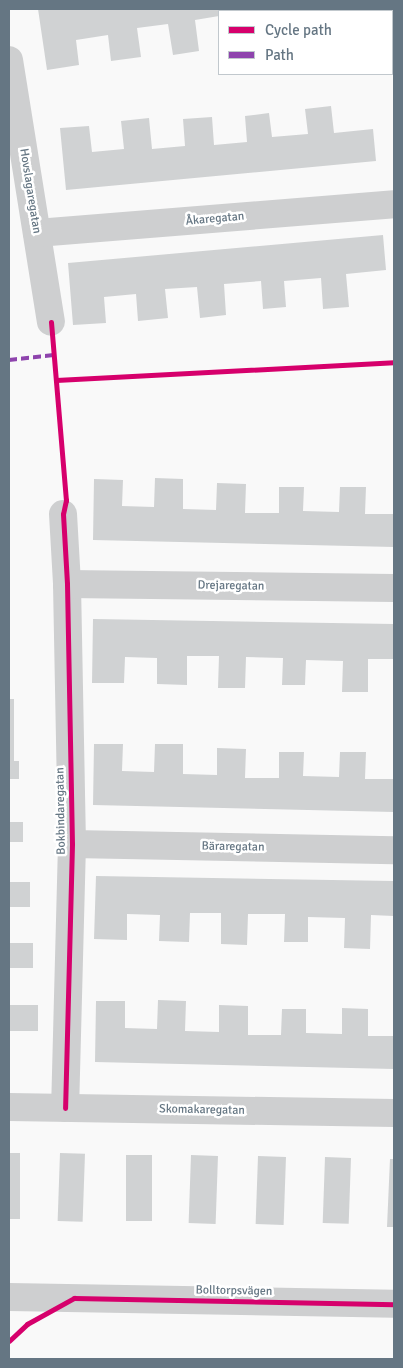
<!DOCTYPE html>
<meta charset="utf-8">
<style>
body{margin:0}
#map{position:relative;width:403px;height:1368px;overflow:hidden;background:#f9f9f9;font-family:Signika,sans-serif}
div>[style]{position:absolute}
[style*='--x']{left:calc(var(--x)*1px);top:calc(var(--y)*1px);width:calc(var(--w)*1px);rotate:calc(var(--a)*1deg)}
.building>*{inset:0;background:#d0d2d3;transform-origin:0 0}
.minor>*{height:28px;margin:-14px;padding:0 14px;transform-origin:14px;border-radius:14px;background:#cecfd0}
.quiet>*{height:4px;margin-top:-2px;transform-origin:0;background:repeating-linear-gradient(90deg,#8e44ad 0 8px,transparent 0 12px)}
.cycleway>*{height:5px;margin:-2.5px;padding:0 2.5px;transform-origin:2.5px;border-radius:2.5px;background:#d6006c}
span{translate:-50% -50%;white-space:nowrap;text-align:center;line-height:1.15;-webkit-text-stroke:5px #fff;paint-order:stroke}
.street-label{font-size:12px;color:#657683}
.frame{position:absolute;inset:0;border:10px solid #657683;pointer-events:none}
.legend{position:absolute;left:218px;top:10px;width:175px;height:65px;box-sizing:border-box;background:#fff;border:1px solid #c1c8cd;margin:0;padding:6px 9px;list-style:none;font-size:15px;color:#657683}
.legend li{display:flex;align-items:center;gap:10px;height:25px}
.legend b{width:25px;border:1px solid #c1c8cd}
</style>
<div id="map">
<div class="building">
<div style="clip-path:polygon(38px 9px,279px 9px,279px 10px,219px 11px,219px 16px,195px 20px,199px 51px,173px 55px,168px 24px,137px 28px,141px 57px,111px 61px,108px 35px,76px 40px,79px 65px,47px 70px)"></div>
<div style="left:291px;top:9px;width:26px;height:2px"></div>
<div style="clip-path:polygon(331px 106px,334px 133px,373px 129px,376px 161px,66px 190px,60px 128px,89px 126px,92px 152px,124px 149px,121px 121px,149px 118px,152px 149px,185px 146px,183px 119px,212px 117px,214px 145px,247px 142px,245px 116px,269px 113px,272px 137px,308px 134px,305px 109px)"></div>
<div style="clip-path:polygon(383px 235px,386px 270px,346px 274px,349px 307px,323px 309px,321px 278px,284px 281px,286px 307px,263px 309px,261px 281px,224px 284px,226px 315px,200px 318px,197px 287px,165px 289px,168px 318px,138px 321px,136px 294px,104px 297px,106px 323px,73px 325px,68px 263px)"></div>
<div style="clip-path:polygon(155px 478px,183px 479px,183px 509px,216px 510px,217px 483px,246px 484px,245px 513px,279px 513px,279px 487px,304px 487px,303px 511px,339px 512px,340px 487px,366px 487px,365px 514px,394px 514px,394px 547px,93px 540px,94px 479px,123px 480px,122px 506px,154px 507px)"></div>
<div style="clip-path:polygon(93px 619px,394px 624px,394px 659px,368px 659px,368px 692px,342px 692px,343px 661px,306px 660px,305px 685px,282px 685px,283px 658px,246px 657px,245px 688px,218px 688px,219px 656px,187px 656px,187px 685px,157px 684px,157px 658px,125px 657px,124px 683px,92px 683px)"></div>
<div style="clip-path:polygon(9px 699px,14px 699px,14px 761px,19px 761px,19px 779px,9px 779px)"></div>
<div style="clip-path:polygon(94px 744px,123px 744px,122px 771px,154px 772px,155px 744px,183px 744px,183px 774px,217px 775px,217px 748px,246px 749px,245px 778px,279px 778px,279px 752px,304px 752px,303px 776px,339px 777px,340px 752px,366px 752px,365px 779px,394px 779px,394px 812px,93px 805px)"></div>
<div style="left:9px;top:822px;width:14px;height:20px"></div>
<div style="clip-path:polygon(96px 876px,394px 881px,394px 916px,371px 915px,370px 949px,344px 948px,345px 918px,308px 917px,308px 942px,284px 942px,285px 914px,248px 914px,247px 945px,221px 944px,221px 913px,190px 913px,189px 942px,159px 941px,160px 915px,127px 914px,127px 940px,94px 939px)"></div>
<div style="left:9px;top:882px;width:21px;height:25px"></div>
<div style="left:9px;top:943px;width:24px;height:25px"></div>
<div style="clip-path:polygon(158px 1000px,186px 1001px,185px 1031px,219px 1032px,219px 1005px,248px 1006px,248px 1035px,281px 1035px,282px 1009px,306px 1009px,306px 1033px,342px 1034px,342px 1008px,368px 1009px,368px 1036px,394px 1036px,394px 1069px,95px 1062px,96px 1001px,125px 1001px,125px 1028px,157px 1029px)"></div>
<div style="left:9px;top:1005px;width:29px;height:26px"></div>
<div style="left:9px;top:1153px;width:11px;height:66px"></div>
<div style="left:60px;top:1153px;width:25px;height:68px;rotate:2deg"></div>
<div style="left:126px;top:1155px;width:26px;height:66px"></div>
<div style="left:191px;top:1155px;width:27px;height:68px;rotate:2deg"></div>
<div style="left:258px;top:1156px;width:28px;height:68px;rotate:2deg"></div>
<div style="left:325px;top:1157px;width:26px;height:66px;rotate:2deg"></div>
<div style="clip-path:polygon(390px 1159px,394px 1159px,394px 1227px,387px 1227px)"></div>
</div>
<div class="minor">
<div style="--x:9;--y:60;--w:265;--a:80.9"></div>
<div style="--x:37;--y:233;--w:358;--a:-4.6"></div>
<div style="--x:63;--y:514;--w:70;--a:86.7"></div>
<div style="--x:67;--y:584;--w:260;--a:88.9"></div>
<div style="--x:72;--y:844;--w:264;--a:91.5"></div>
<div style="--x:67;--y:584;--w:327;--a:0.7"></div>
<div style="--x:72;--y:844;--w:322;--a:1.1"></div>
<div style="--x:9;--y:1107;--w:385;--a:0.9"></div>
<div style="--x:9;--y:1297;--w:385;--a:1"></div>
</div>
<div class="quiet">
<div style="--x:9;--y:360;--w:45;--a:-6.3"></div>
</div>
<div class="cycleway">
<div style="--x:51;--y:322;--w:179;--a:85.2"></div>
<div style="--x:66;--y:500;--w:14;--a:102"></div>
<div style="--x:63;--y:514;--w:70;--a:86.7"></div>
<div style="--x:67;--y:584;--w:260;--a:88.9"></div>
<div style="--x:72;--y:844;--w:264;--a:91.5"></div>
<div style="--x:56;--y:380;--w:338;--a:-3"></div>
<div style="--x:9;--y:1341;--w:25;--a:-43"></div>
<div style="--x:27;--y:1324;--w:54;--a:-29"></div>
<div style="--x:74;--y:1298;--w:320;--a:1.1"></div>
</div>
<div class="street-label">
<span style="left:30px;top:191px;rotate:81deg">Hovslagaregatan</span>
<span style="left:215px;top:219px;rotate:-5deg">Åkaregatan</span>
<span style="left:231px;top:586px;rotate:1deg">Drejaregatan</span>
<span style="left:61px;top:811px;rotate:-91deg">Bokbindaregatan</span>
<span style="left:233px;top:847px;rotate:1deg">Bäraregatan</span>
<span style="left:202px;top:1110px;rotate:1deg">Skomakaregatan</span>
<span style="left:234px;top:1291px;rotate:1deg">Bolltorpsvägen</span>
</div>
<div class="frame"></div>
<ul class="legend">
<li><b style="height:6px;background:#d6006c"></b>Cycle path</li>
<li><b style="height:6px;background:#8e44ad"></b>Path</li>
</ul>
</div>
